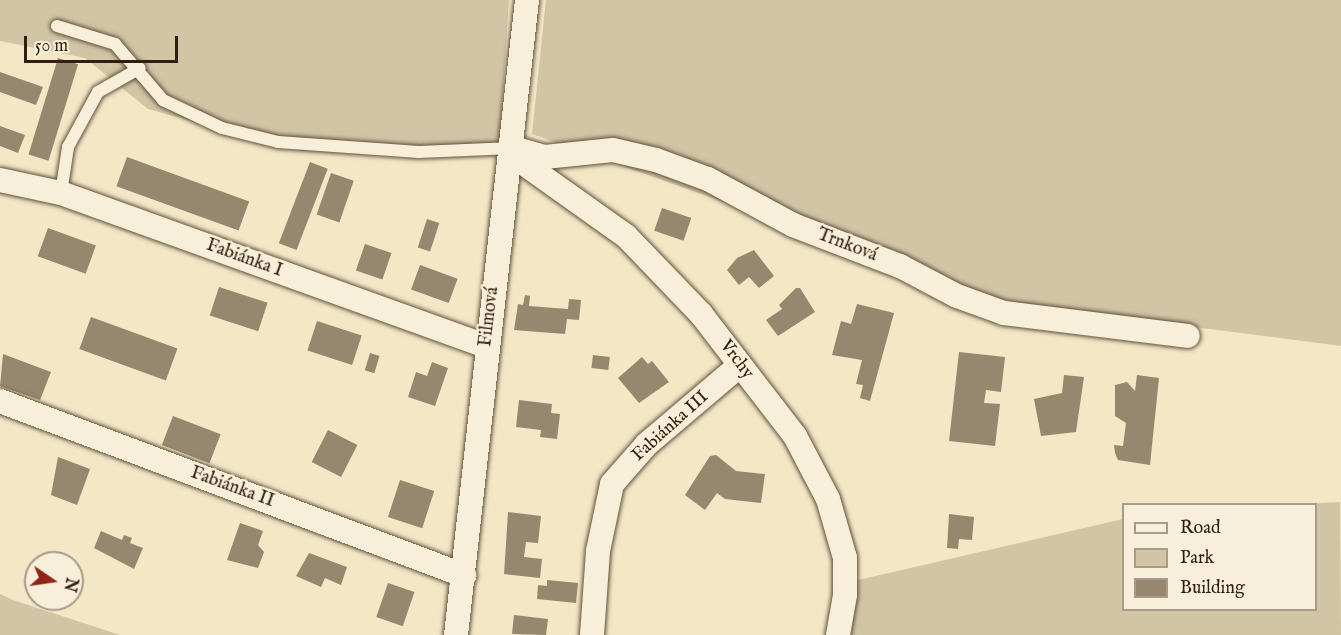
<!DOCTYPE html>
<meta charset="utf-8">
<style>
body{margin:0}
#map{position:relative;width:1341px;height:635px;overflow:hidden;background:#f3e7c5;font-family:"IM FELL English",serif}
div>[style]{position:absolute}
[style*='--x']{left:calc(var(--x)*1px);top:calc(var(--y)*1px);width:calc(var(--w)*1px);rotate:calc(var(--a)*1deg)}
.green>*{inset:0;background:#d2c5a6}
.building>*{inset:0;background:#96876e;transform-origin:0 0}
.roads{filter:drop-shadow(0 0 2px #62503d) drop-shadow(0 0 2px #62503d)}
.lane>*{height:12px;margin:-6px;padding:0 6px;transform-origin:6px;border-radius:6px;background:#f7efd9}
.street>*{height:24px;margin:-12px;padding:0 12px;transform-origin:12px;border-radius:12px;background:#f7efd9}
span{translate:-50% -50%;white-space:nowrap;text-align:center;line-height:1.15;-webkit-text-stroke:5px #f7efd9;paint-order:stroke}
.street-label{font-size:18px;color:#311e10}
.legend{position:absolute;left:1122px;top:503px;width:195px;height:108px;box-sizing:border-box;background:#f7efd9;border:2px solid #a89b89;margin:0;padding:8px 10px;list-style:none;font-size:18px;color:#311e10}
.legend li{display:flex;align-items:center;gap:12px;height:30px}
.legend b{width:30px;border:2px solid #a89b89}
.north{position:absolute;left:24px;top:551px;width:60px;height:60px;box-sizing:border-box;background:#f7efd9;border:2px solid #a89b89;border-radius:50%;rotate:103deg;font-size:16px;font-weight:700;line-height:24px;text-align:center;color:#311e10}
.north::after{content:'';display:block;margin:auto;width:21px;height:27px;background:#8f2418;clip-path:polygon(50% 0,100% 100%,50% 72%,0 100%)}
.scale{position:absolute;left:24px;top:36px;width:154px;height:27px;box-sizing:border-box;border:3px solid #311e10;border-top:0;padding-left:8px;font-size:18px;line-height:21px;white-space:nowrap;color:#311e10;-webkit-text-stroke:4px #f7efd9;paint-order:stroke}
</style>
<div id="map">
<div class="green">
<div style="clip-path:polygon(0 0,509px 0,499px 153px,301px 151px,148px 109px,85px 58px,0 41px)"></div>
<div style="clip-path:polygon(546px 0,1341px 0,1341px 346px,1009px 303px,532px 134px)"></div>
<div style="clip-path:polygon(1340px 502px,1341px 635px,847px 635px,858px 580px,1123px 519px,1124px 610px,1316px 610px,1316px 504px,1303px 504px)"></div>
<div style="clip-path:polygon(0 594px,13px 600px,120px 635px,0 635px)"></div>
</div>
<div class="building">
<div style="left:58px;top:58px;width:21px;height:101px;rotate:17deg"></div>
<div style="clip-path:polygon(0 72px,43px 87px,36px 105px,0 92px)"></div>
<div style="clip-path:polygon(0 126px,25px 135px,18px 153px,0 146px)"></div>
<div style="left:127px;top:157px;width:130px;height:31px;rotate:20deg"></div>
<div style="left:310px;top:162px;width:19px;height:87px;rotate:21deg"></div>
<div style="left:331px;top:173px;width:24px;height:44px;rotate:19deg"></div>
<div style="left:662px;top:208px;width:31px;height:24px;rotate:19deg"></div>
<div style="left:427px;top:219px;width:13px;height:30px;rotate:18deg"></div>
<div style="left:48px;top:228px;width:51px;height:30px;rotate:20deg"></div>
<div style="left:365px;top:244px;width:28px;height:28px;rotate:19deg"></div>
<div style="clip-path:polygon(754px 250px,774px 276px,759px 288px,749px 277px,739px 285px,727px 270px,737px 258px)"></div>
<div style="left:420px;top:265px;width:40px;height:26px;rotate:20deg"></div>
<div style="left:219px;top:287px;width:51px;height:30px;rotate:18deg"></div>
<div style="clip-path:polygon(796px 288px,800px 288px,815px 312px,778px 336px,766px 320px,782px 309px,779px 305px)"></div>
<div style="clip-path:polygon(525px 295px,530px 296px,529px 306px,568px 309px,569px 299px,581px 300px,579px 320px,567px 319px,565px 334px,514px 330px,518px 304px,523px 305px)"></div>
<div style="clip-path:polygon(857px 304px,894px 313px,870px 401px,860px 398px,863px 385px,856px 384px,862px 360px,832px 355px,841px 321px,851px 324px)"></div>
<div style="left:91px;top:317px;width:92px;height:34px;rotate:20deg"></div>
<div style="left:317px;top:321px;width:47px;height:31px;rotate:18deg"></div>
<div style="clip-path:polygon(959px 352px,1005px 357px,1001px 392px,986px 390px,984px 403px,1000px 404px,995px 446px,949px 441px)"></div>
<div style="left:370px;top:353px;width:10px;height:18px;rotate:17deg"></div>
<div style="clip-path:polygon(3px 354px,51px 372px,40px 400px,0 386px)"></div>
<div style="left:593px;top:355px;width:17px;height:13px;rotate:7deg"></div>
<div style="clip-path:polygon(642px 357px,648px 364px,652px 361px,669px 382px,639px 403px,618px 378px)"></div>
<div style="clip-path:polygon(432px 362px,448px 368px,435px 406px,408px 397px,416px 372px,427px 376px)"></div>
<div style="clip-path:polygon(1064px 375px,1084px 377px,1076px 432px,1041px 436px,1034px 399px,1062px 393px)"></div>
<div style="clip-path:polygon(1137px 375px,1159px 378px,1150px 465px,1118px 460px,1115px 453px,1114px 445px,1123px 446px,1126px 423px,1115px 416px,1115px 385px,1127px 382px,1135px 391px)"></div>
<div style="clip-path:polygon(519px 400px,552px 404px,551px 413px,560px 414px,557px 439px,540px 437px,541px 430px,516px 427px)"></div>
<div style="left:173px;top:416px;width:51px;height:31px;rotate:21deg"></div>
<div style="left:328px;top:430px;width:33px;height:36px;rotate:27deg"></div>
<div style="clip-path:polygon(716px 455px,736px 471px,765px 474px,761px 503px,725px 499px,717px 493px,705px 510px,685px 495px,710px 456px)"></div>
<div style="clip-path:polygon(58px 457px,90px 469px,77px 505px,51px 495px)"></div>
<div style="left:400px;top:480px;width:36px;height:39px;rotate:18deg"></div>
<div style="clip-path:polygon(508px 512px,541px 516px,538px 543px,526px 542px,524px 557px,542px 559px,540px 578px,504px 574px)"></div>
<div style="clip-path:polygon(949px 514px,974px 517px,972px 540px,959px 539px,958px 549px,947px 548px)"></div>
<div style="clip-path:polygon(240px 523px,263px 531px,258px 545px,264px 552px,258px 568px,227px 560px)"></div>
<div style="clip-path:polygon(101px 531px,122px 540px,124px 535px,132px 538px,130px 543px,143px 548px,134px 569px,94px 548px)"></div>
<div style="clip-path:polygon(309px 553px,347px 567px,341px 585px,325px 578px,321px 587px,296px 576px)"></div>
<div style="clip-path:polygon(547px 580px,578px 583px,576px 603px,537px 599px,538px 585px,547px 586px)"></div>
<div style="left:388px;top:583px;width:28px;height:36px;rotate:19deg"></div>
<div style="clip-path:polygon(514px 615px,548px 619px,546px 635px,512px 634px)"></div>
</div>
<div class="roads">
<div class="lane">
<div style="--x:57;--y:26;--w:61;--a:17.2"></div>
<div style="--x:115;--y:44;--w:74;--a:49.4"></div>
<div style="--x:163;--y:100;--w:65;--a:25.4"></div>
<div style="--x:222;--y:128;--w:58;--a:14"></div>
<div style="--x:278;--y:142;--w:141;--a:4.1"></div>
<div style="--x:419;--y:152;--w:94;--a:-2.4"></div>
<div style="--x:61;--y:193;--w:47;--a:-81.3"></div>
<div style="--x:68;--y:147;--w:63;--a:-61.4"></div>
<div style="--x:98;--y:92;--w:48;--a:-29.7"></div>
</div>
<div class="street">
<div style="--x:513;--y:148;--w:33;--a:16"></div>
<div style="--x:545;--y:157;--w:68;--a:-5.9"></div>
<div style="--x:613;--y:150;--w:44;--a:13.1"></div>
<div style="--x:656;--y:160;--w:55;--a:20.1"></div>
<div style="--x:708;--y:179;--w:97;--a:28.4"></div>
<div style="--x:793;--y:225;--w:115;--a:21"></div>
<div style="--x:900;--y:266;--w:64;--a:27.8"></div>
<div style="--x:957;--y:296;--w:50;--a:19.9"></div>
<div style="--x:1004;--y:313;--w:185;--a:7.1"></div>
<div style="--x:512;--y:155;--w:140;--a:35.4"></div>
<div style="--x:626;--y:236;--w:108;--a:46.1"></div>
<div style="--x:701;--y:314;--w:154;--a:52.4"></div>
<div style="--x:795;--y:436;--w:71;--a:62.4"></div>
<div style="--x:828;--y:499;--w:61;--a:73.9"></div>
<div style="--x:845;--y:558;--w:37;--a:90"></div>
<div style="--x:845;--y:595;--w:41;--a:99.9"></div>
<div style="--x:0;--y:180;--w:62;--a:12"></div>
<div style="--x:61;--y:193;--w:452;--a:19.8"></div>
<div style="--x:0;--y:401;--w:496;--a:20.6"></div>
<div style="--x:456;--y:635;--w:639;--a:-83.62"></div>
<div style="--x:592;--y:635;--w:84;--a:-85.9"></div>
<div style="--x:598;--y:551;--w:68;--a:-78.2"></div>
<div style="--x:612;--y:484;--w:53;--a:-48.8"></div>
<div style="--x:647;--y:444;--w:121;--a:-40.3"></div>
</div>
</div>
<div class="street-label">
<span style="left:847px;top:246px;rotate:21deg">Trnková</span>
<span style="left:244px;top:259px;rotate:20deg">Fabiánka I</span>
<span style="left:490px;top:317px;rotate:-83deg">Filmová</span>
<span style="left:736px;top:360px;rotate:53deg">Vrchy</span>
<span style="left:671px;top:427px;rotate:-42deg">Fabiánka III</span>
<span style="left:232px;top:488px;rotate:20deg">Fabiánka II</span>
</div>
<ul class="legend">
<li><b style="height:8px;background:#f7efd9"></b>Road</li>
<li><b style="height:16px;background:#d2c5a6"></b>Park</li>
<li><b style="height:16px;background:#96876e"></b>Building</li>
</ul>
<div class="north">N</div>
<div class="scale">50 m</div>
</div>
